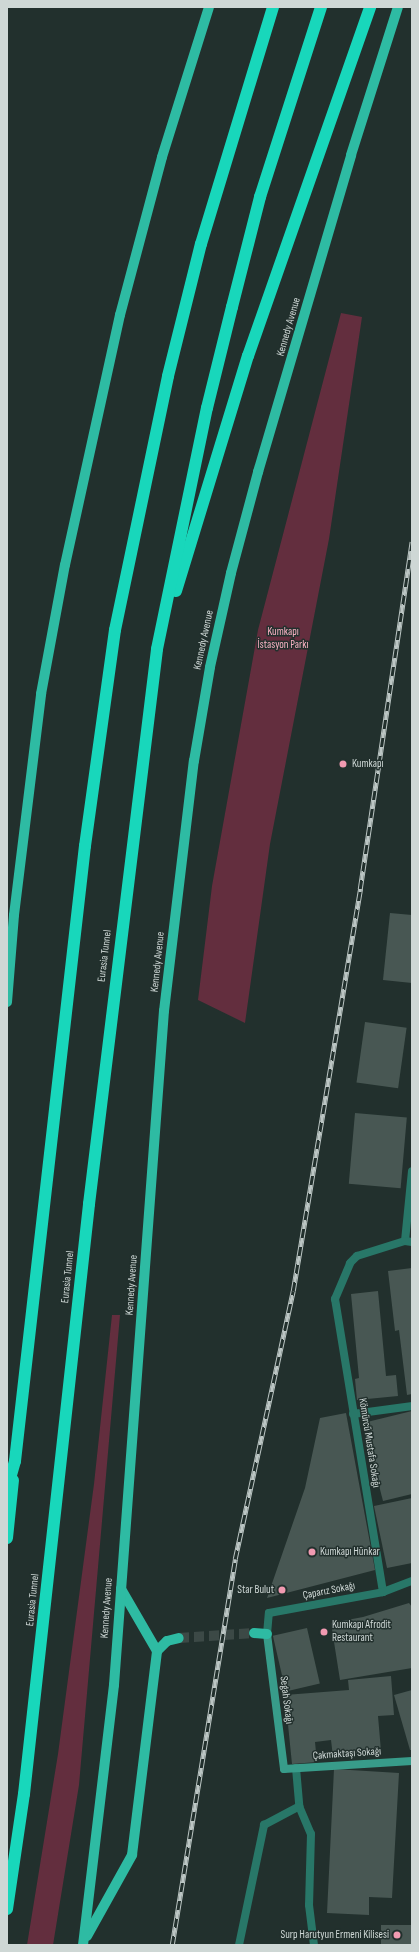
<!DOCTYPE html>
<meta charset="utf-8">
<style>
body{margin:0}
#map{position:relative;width:419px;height:1952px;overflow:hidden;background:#22302d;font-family:"Sofia Sans Condensed",sans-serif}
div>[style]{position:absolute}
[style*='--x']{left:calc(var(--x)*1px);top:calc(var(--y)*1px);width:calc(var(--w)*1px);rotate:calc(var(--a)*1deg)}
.green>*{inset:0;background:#632e3e}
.building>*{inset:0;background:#485753;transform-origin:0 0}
.primary-tunnel>*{height:10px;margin-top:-5px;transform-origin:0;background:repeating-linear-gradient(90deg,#3c4946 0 10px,transparent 0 15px)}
.street>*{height:8px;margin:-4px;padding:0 4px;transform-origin:4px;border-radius:4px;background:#287768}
.secondary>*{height:8px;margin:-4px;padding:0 4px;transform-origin:4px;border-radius:4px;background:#389c8a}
.primary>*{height:10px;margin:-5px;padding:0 5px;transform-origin:5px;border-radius:5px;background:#2ebba3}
.highway>*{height:12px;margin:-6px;padding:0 6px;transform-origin:6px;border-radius:6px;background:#18d7bb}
.rail>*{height:4.5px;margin-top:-2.25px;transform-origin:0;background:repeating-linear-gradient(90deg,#22302d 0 9px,#bcc6c4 0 18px);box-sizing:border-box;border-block:1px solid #bcc6c4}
.dots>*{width:11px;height:11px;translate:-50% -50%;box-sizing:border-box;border:2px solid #22302d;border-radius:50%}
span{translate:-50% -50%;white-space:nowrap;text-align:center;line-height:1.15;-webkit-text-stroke:3px #22302d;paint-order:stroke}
.street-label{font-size:11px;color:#ced7d5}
.park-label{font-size:11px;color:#fbb2c4}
.poi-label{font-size:11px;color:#ced7d5}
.left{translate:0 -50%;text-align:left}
.right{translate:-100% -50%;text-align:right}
.frame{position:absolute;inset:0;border:8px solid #ced7d5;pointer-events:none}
</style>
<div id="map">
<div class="green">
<div style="clip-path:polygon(341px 313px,362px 317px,329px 539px,270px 844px,245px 1023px,198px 1000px,212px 886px,258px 630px)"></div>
<div style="clip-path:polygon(112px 1315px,120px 1315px,79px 1785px,53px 1945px,27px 1945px,58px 1754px,94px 1484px)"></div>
</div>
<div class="building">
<div style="clip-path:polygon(390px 913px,412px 915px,412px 983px,383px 980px)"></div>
<div style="left:365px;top:1022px;width:42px;height:61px;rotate:8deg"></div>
<div style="left:355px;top:1113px;width:52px;height:71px;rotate:5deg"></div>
<div style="clip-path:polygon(412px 1268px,412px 1394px,407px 1395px,399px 1330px,395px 1331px,388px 1271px)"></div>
<div style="clip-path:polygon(378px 1291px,386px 1376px,396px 1375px,398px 1396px,357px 1400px,355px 1379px,359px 1378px,351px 1294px)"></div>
<div style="clip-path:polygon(412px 1411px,412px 1494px,383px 1501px,363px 1423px)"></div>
<div style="clip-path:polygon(346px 1413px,375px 1570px,267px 1598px,305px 1488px,320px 1418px)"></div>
<div style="clip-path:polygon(412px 1498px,412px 1563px,387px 1568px,374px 1506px)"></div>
<div style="clip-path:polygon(409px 1603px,412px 1607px,412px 1668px,340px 1680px,331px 1623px,363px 1617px)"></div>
<div style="left:307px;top:1628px;width:57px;height:35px;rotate:77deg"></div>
<div style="clip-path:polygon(391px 1676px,394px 1715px,378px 1716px,381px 1751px,333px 1757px,331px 1740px,315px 1742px,317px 1762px,292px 1764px,285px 1695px,349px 1690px,348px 1680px)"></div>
<div style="clip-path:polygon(412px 1690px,412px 1750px,410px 1750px,394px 1695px)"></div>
<div style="clip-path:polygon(334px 1769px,399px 1773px,392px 1898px,369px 1897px,369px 1915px,327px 1913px)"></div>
<div style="left:412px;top:1925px;width:20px;height:31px;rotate:90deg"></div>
</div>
<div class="primary-tunnel">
<div style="--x:179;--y:1638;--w:75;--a:-3.8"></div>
</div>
<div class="street">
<div style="--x:405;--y:1241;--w:70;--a:-84.3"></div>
<div style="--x:353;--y:1414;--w:60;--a:-7.7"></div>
<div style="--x:383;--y:1592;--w:297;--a:-99.3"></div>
<div style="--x:335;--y:1299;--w:39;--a:-67"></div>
<div style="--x:350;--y:1263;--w:10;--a:-45"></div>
<div style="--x:357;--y:1256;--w:50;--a:-17.4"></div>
<div style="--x:405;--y:1241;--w:7;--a:8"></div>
<div style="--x:267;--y:1634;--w:21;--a:-85"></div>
<div style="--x:269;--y:1613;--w:116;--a:-10.4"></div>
<div style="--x:383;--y:1592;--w:31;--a:-21"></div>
<div style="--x:296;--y:1768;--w:38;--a:85"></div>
<div style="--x:299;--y:1806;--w:30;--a:67"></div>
<div style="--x:311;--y:1834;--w:71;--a:91.6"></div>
<div style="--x:309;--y:1905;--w:40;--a:82.9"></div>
<div style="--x:239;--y:1945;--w:123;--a:-78.2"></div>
<div style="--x:264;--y:1825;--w:40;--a:-28"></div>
</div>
<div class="secondary">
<div style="--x:267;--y:1634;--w:136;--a:82.8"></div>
<div style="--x:284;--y:1769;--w:128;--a:-3.6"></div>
</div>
<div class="primary">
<div style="--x:7;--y:1002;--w:87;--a:-85.4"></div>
<div style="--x:14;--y:915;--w:223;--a:-83"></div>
<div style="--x:41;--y:694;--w:131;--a:-79.5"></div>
<div style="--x:65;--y:565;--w:256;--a:-77.6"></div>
<div style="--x:120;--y:315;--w:163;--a:-75.1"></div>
<div style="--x:162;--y:157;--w:157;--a:-72.6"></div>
<div style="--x:254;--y:1633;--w:13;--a:4"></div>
<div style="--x:157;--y:1651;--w:14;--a:-45"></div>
<div style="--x:167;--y:1641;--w:12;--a:-14"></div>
<div style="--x:87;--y:1936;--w:93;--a:-60.9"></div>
<div style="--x:132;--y:1855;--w:206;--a:-83"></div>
<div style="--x:157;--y:1651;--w:72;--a:-120.1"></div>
<div style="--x:83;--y:1945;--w:262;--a:-83.2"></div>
<div style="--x:114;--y:1685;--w:676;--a:-85.76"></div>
<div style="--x:164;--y:1011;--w:252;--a:-83.2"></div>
<div style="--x:194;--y:761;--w:95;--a:-80.3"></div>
<div style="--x:210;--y:667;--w:96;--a:-77.4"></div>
<div style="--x:231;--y:573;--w:105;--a:-75"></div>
<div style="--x:258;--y:472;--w:330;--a:-73.6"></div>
<div style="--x:351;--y:155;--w:155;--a:-72.4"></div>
</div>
<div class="highway">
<div style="--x:176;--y:591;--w:246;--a:-73"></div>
<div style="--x:248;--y:356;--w:370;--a:-70.7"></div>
<div style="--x:7;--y:1489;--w:29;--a:-74"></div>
<div style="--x:15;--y:1461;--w:619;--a:-83.51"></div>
<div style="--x:85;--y:846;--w:218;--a:-82.1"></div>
<div style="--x:115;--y:630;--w:259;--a:-78.2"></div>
<div style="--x:168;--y:376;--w:136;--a:-76"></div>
<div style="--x:201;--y:244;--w:248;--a:-73.1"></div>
<div style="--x:7;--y:1538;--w:58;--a:-84.1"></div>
<div style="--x:7;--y:1909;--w:116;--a:-81.6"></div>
<div style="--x:24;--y:1794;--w:594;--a:-83.71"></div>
<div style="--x:89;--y:1204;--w:559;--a:-83.01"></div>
<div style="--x:157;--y:649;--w:246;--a:-78.3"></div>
<div style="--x:207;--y:408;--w:104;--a:-76.1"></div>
<div style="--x:232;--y:307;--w:114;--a:-75.7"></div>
<div style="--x:260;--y:197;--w:200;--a:-72.2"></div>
</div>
<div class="rail">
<div style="--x:172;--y:1945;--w:391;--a:-80.7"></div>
<div style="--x:235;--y:1559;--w:274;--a:-77.8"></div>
<div style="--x:293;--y:1291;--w:408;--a:-80.5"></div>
<div style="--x:360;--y:889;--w:351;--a:-81.5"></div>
</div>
<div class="dots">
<div style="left:343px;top:764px;background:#f19ab1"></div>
<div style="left:312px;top:1552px;background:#f19ab1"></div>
<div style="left:282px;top:1590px;background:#f19ab1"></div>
<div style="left:324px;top:1632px;background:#f19ab1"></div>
<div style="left:397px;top:1935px;background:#f19ab1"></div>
</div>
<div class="street-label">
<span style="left:289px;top:327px;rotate:-74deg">Kennedy Avenue</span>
<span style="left:204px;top:640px;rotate:-78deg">Kennedy Avenue</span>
<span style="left:105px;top:956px;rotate:-83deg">Eurasia Tunnel</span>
<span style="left:158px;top:962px;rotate:-84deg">Kennedy Avenue</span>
<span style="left:68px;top:1277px;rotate:-84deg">Eurasia Tunnel</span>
<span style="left:132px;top:1285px;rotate:-86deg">Kennedy Avenue</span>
<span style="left:369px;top:1443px;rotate:81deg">Kömürcü Mustafa Sokağı</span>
<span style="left:329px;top:1591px;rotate:-11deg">Çaparız Sokağı</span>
<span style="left:33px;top:1600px;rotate:-84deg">Eurasia Tunnel</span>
<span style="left:107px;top:1608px;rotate:-86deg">Kennedy Avenue</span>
<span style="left:286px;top:1700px;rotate:83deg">Segah Sokağı</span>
<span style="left:347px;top:1754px;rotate:-4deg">Çakmaktaşı Sokağı</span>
</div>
<div class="park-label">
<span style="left:283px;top:639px">Kumkapı<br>İstasyon Parkı</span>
</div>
<div class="poi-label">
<span class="left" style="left:352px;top:764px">Kumkapı</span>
<span class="left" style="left:320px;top:1552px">Kumkapı Hünkar</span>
<span class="right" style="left:274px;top:1590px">Star Bulut</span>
<span class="left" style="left:332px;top:1632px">Kumkapı Afrodit<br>Restaurant</span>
<span class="right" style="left:389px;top:1935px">Surp Harutyun Ermeni Kilisesi</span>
</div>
<div class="frame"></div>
</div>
